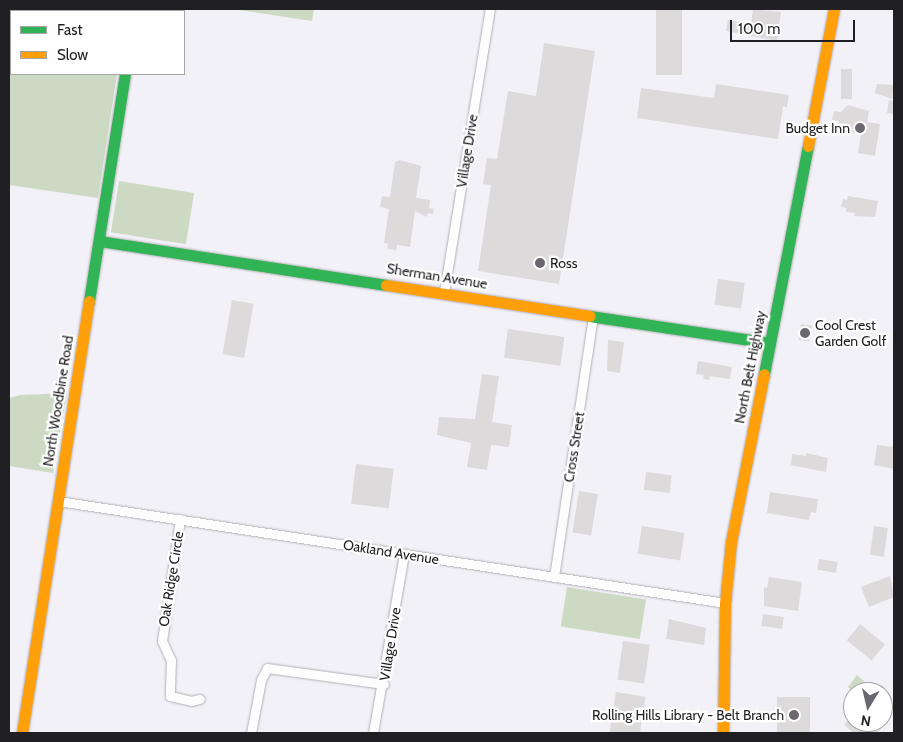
<!DOCTYPE html>
<style>
body{margin:0}
#map{position:relative;width:903px;height:742px;overflow:hidden;background:#f3f1f8;font-family:Cabin,sans-serif}
div>[style]{position:absolute}
[style*='--x']{left:calc(var(--x)*1px);top:calc(var(--y)*1px);width:calc(var(--w)*1px);rotate:calc(var(--a)*1deg)}
.green>*{inset:0;background:#ccdac3;transform-origin:0 0}
.building>*{inset:0;background:#dddadc;transform-origin:0 0}
.roads{filter:drop-shadow(0 0 1px #b2b0b5) drop-shadow(0 0 1px #b2b0b5)}
.street>*{height:9px;margin:-4.5px;padding:0 4.5px;transform-origin:4.5px;border-radius:4.5px;background:#fdfdfe}
.fast>*{height:11px;margin:-5.5px;padding:0 5.5px;transform-origin:5.5px;border-radius:5.5px;background:#30b455}
.slow>*{height:11px;margin:-5.5px;padding:0 5.5px;transform-origin:5.5px;border-radius:5.5px;background:#ff9f0a}
.dots>*{width:14px;height:14px;translate:-50% -50%;box-sizing:border-box;border:2px solid #fefefe;border-radius:50%}
span{translate:-50% -50%;white-space:nowrap;text-align:center;line-height:1.15;-webkit-text-stroke:4.5px #fefefe;paint-order:stroke}
.poi-label{font-size:14px;color:#201f23}
.right{translate:-100% -50%;text-align:right}
.left{translate:0 -50%;text-align:left}
.street-label{font-size:14px;color:#201f23}
.frame{position:absolute;inset:0;border:10px solid #201f23;pointer-events:none}
.legend{position:absolute;left:10px;top:10px;width:175px;height:65px;box-sizing:border-box;background:#fefefe;border:1px solid #a5a5a6;margin:0;padding:6px 9px;list-style:none;font-size:15px;color:#201f23}
.legend li{display:flex;align-items:center;gap:10px;height:25px}
.legend b{width:25px;border:1px solid #a5a5a6}
.north{position:absolute;left:843px;top:682px;width:50px;height:50px;box-sizing:border-box;background:#fefefe;border:1px solid #a5a5a6;border-radius:50%;rotate:189deg;font-size:14px;font-weight:700;line-height:20px;text-align:center;color:#201f23}
.north::after{content:'';display:block;margin:auto;width:18px;height:22px;background:#6a686e;clip-path:polygon(50% 0,100% 100%,50% 72%,0 100%)}
.scale{position:absolute;left:730px;top:20px;width:125px;height:22px;box-sizing:border-box;border:2px solid #201f23;border-top:0;padding-left:6px;font-size:15px;line-height:18px;white-space:nowrap;color:#201f23;-webkit-text-stroke:4px #fefefe;paint-order:stroke}
</style>
<div id="map">
<div class="green">
<div style="clip-path:polygon(232px 9px,314px 9px,312px 21px)"></div>
<div style="clip-path:polygon(9px 44px,11px 74px,117px 74px,98px 198px,9px 185px)"></div>
<div style="left:119px;top:181px;width:76px;height:52px;rotate:9deg"></div>
<div style="clip-path:polygon(67px 393px,53px 473px,9px 466px,9px 398px,20px 395px)"></div>
<div style="left:567px;top:587px;width:80px;height:40px;rotate:9deg"></div>
<div style="clip-path:polygon(857px 675px,865px 682px,872px 682px,877px 687px,877px 692px,853px 692px,848px 687px)"></div>
</div>
<div class="building">
<div style="clip-path:polygon(52px 9px,75px 9px,52px 11px)"></div>
<div style="left:656px;top:9px;width:26px;height:66px"></div>
<div style="clip-path:polygon(753px 9px,781px 12px,777px 41px,726px 31px,728px 20px,751px 24px)"></div>
<div style="clip-path:polygon(544px 43px,595px 51px,559px 284px,478px 271px,491px 185px,483px 184px,487px 158px,497px 159px,508px 91px,536px 96px)"></div>
<div style="left:841px;top:69px;width:11px;height:30px"></div>
<div style="clip-path:polygon(716px 84px,789px 95px,787px 107px,783px 106px,778px 139px,637px 118px,641px 88px,714px 98px)"></div>
<div style="clip-path:polygon(877px 84px,894px 85px,892px 99px,875px 93px)"></div>
<div style="clip-path:polygon(889px 100px,894px 101px,894px 114px,887px 113px)"></div>
<div style="clip-path:polygon(848px 105px,869px 111px,867px 122px,880px 124px,875px 156px,858px 153px,861px 134px,843px 131px,838px 121px,832px 120px,834px 111px,841px 112px)"></div>
<div style="clip-path:polygon(400px 160px,421px 166px,416px 198px,430px 200px,429px 208px,434px 209px,433px 214px,428px 213px,427px 217px,415px 211px,410px 247px,397px 245px,396px 250px,387px 249px,388px 244px,384px 243px,389px 209px,380px 207px,382px 196px,390px 197px,395px 162px)"></div>
<div style="clip-path:polygon(848px 196px,878px 201px,875px 217px,854px 216px,855px 213px,846px 212px,846px 208px,841px 207px,843px 199px,847px 200px)"></div>
<div style="left:718px;top:279px;width:27px;height:26px;rotate:8deg"></div>
<div style="left:232px;top:300px;width:22px;height:55px;rotate:10deg"></div>
<div style="left:801px;top:324px;width:11px;height:16px;rotate:10deg"></div>
<div style="left:508px;top:329px;width:57px;height:29px;rotate:8deg"></div>
<div style="clip-path:polygon(608px 340px,624px 342px,620px 373px,607px 371px)"></div>
<div style="clip-path:polygon(698px 361px,732px 367px,730px 379px,710px 376px,709px 380px,703px 379px,704px 375px,696px 374px)"></div>
<div style="clip-path:polygon(482px 374px,499px 376px,492px 422px,512px 425px,509px 447px,491px 445px,487px 470px,467px 467px,471px 443px,437px 435px,439px 417px,475px 419px)"></div>
<div style="clip-path:polygon(877px 445px,894px 447px,894px 469px,874px 465px)"></div>
<div style="clip-path:polygon(806px 453px,828px 458px,826px 472px,791px 465px,792px 454px,806px 456px)"></div>
<div style="left:356px;top:464px;width:38px;height:40px;rotate:7deg"></div>
<div style="left:646px;top:472px;width:26px;height:18px;rotate:7deg"></div>
<div style="left:579px;top:491px;width:19px;height:42px;rotate:9deg"></div>
<div style="clip-path:polygon(770px 492px,818px 499px,816px 513px,811px 512px,809px 520px,767px 513px)"></div>
<div style="left:642px;top:526px;width:43px;height:28px;rotate:9deg"></div>
<div style="left:874px;top:526px;width:14px;height:29px;rotate:8deg"></div>
<div style="left:819px;top:559px;width:19px;height:11px;rotate:9deg"></div>
<div style="clip-path:polygon(890px 576px,894px 597px,869px 607px,861px 587px)"></div>
<div style="clip-path:polygon(769px 577px,802px 582px,798px 611px,764px 606px,764px 587px,767px 588px)"></div>
<div style="left:763px;top:614px;width:21px;height:12px;rotate:8deg"></div>
<div style="clip-path:polygon(669px 619px,706px 628px,704px 645px,666px 639px)"></div>
<div style="left:860px;top:624px;width:32px;height:21px;rotate:39deg"></div>
<div style="left:623px;top:641px;width:27px;height:39px;rotate:8deg"></div>
<div style="left:616px;top:692px;width:30px;height:41px;rotate:9deg"></div>
<div style="left:777px;top:697px;width:33px;height:36px"></div>
<div style="clip-path:polygon(853px 714px,853px 722px,873px 722px,881px 729px,877px 733px,854px 733px,844px 725px)"></div>
</div>
<div class="roads">
<div class="street">
<div style="--x:444;--y:292;--w:287;--a:-80.8"></div>
<div style="--x:58;--y:501;--w:675;--a:8.69"></div>
<div style="--x:180;--y:519;--w:123;--a:98.4"></div>
<div style="--x:162;--y:641;--w:21;--a:65"></div>
<div style="--x:171;--y:660;--w:36;--a:92"></div>
<div style="--x:170;--y:696;--w:22;--a:13"></div>
<div style="--x:191;--y:701;--w:9;--a:-13"></div>
<div style="--x:554;--y:577;--w:263;--a:-81.5"></div>
<div style="--x:251;--y:733;--w:54;--a:-79.3"></div>
<div style="--x:261;--y:680;--w:13;--a:-63"></div>
<div style="--x:267;--y:668;--w:118;--a:7.8"></div>
<div style="--x:373;--y:733;--w:182;--a:-80.2"></div>
</div>
<div class="fast">
<div style="--x:135;--y:11;--w:2;--a:-63"></div>
<div style="--x:99;--y:241;--w:290;--a:8.7"></div>
<div style="--x:89;--y:301;--w:230;--a:-81"></div>
<div style="--x:590;--y:316;--w:182;--a:8.5"></div>
<div style="--x:764;--y:374;--w:232;--a:-79.1"></div>
</div>
<div class="slow">
<div style="--x:808;--y:146;--w:139;--a:-79.3"></div>
<div style="--x:386;--y:285;--w:206;--a:8.6"></div>
<div style="--x:22;--y:733;--w:437;--a:-81.2"></div>
<div style="--x:723;--y:733;--w:130;--a:-89.1"></div>
<div style="--x:725;--y:603;--w:61;--a:-84.4"></div>
<div style="--x:731;--y:542;--w:171;--a:-78.9"></div>
</div>
</div>
<div class="dots">
<div style="left:860px;top:128px;background:#6a686e"></div>
<div style="left:540px;top:263px;background:#6a686e"></div>
<div style="left:805px;top:333px;background:#6a686e"></div>
<div style="left:794px;top:715px;background:#6a686e"></div>
</div>
<div class="poi-label">
<span class="right" style="left:850px;top:128px">Budget Inn</span>
<span class="left" style="left:550px;top:263px">Ross</span>
<span class="left" style="left:815px;top:333px">Cool Crest<br>Garden Golf</span>
<span class="right" style="left:784px;top:715px">Rolling Hills Library - Belt Branch</span>
</div>
<div class="street-label">
<span style="left:467px;top:151px;rotate:-81deg">Village Drive</span>
<span style="left:437px;top:276px;rotate:9deg">Sherman Avenue</span>
<span style="left:750px;top:367px;rotate:-79deg">North Belt Highway</span>
<span style="left:58px;top:401px;rotate:-81deg">North Woodbine Road</span>
<span style="left:574px;top:447px;rotate:-81deg">Cross Street</span>
<span style="left:391px;top:552px;rotate:9deg">Oakland Avenue</span>
<span style="left:171px;top:579px;rotate:-81deg">Oak Ridge Circle</span>
<span style="left:390px;top:644px;rotate:-81deg">Village Drive</span>
</div>
<div class="frame"></div>
<ul class="legend">
<li><b style="height:6px;background:#30b455"></b>Fast</li>
<li><b style="height:6px;background:#ff9f0a"></b>Slow</li>
</ul>
<div class="north">N</div>
<div class="scale">100 m</div>
</div>
